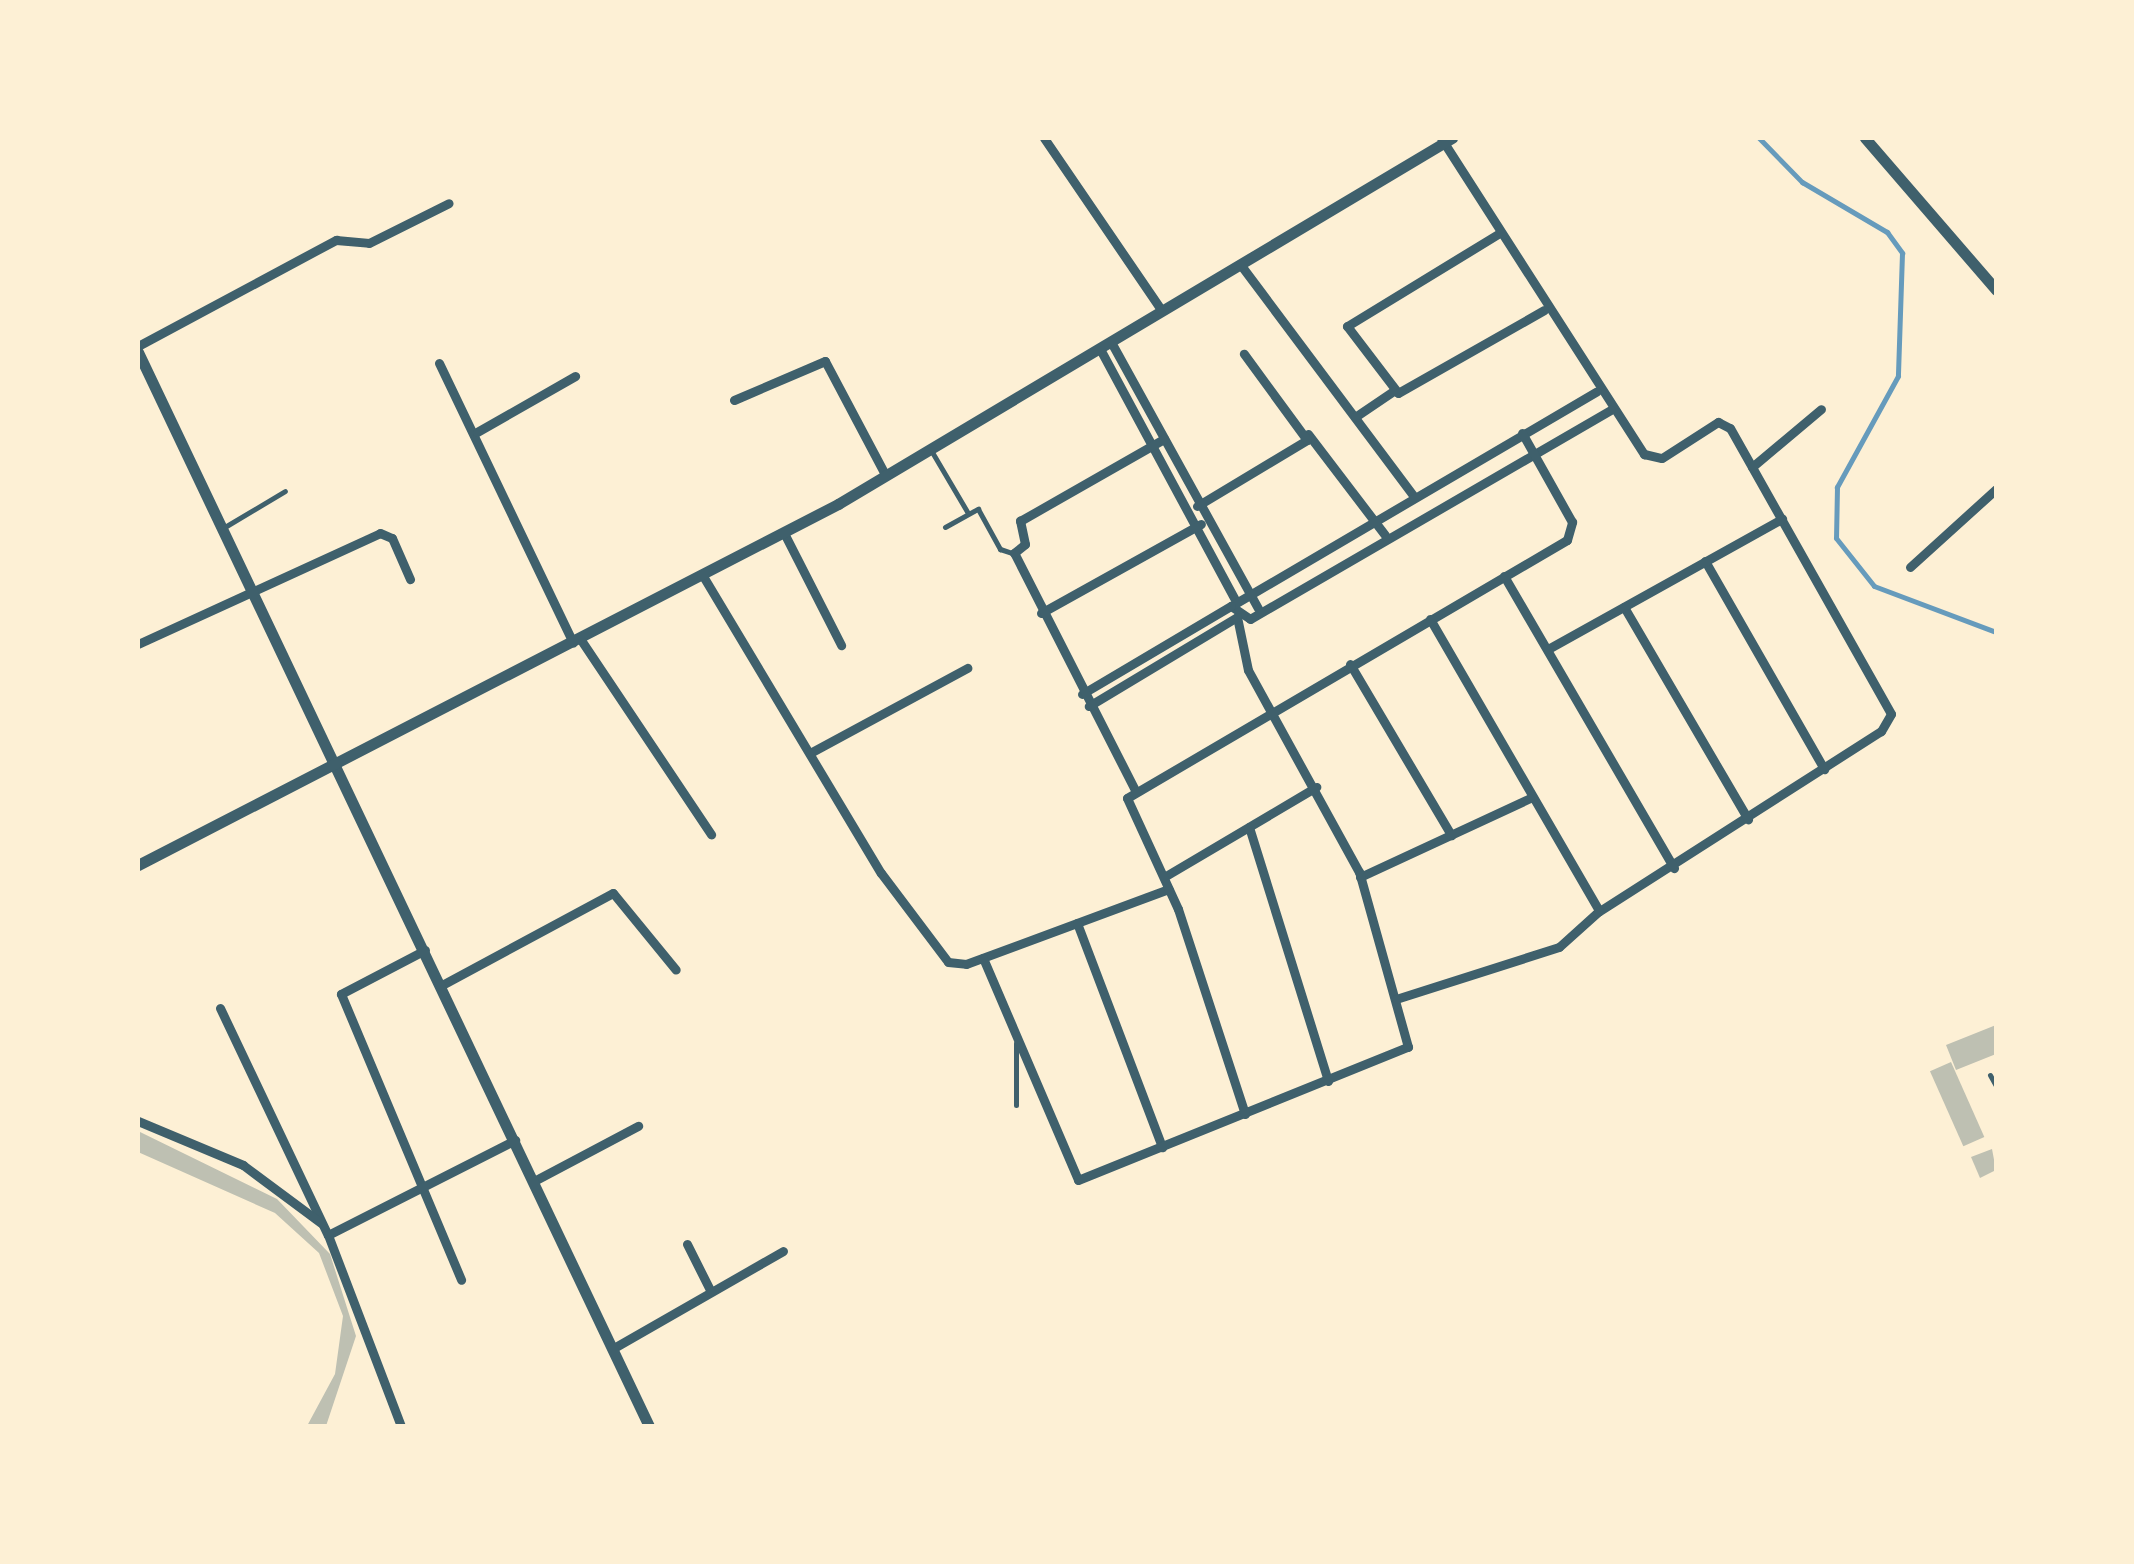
<!DOCTYPE html>
<style>
body{margin:0}
#map{position:relative;width:2134px;height:1564px;overflow:hidden;background:#fdf0d5;font-family:Jost,sans-serif}
div>[style]{position:absolute}
[style*='--x']{left:calc(var(--x)*1px);top:calc(var(--y)*1px);width:calc(var(--w)*1px);rotate:calc(var(--a)*1deg)}
.stream>*{height:5px;margin:-2.5px;padding:0 2.5px;transform-origin:2.5px;border-radius:2.5px;background:#669bbc}
.building>*{inset:0;background:#bec0b2;transform-origin:0 0}
.service>*{height:5px;margin:-2.5px;padding:0 2.5px;transform-origin:2.5px;border-radius:2.5px;background:#3f606c}
.minor>*{height:9px;margin:-4.5px;padding:0 4.5px;transform-origin:4.5px;border-radius:4.5px;background:#3f606c}
.tertiary>*{height:11px;margin:-5.5px;padding:0 5.5px;transform-origin:5.5px;border-radius:5.5px;background:#3f606c}
span{translate:-50% -50%;white-space:nowrap;text-align:center;line-height:1.15;-webkit-text-stroke:8px #fdf0d5;paint-order:stroke}
.frame{position:absolute;inset:0;border:140px solid #fdf0d5;pointer-events:none}
</style>
<div id="map">
<div class="stream">
<div style="--x:1759;--y:138;--w:62;--a:45.7"></div>
<div style="--x:1802;--y:182;--w:99;--a:30.5"></div>
<div style="--x:1887;--y:232;--w:26;--a:54"></div>
<div style="--x:1902;--y:253;--w:123;--a:91.9"></div>
<div style="--x:1898;--y:376;--w:127;--a:118.8"></div>
<div style="--x:1837;--y:487;--w:51;--a:91.1"></div>
<div style="--x:1836;--y:538;--w:61;--a:51.6"></div>
<div style="--x:1874;--y:586;--w:130;--a:20.7"></div>
</div>
<div class="building">
<div style="clip-path:polygon(1996px 1025px,1996px 1054px,1956px 1070px,1946px 1045px)"></div>
<div style="left:1951px;top:1062px;width:82px;height:23px;rotate:66deg"></div>
<div style="clip-path:polygon(138px 1131px,277px 1199px,330px 1254px,356px 1336px,326px 1426px,307px 1426px,335px 1374px,343px 1316px,319px 1253px,275px 1213px,138px 1152px)"></div>
<div style="clip-path:polygon(1992px 1149px,1996px 1170px,1980px 1178px,1971px 1157px)"></div>
</div>
<div class="service">
<div style="--x:932;--y:452;--w:71;--a:59.5"></div>
<div style="--x:945;--y:527;--w:38;--a:-29"></div>
<div style="--x:978;--y:509;--w:46;--a:61.2"></div>
<div style="--x:1000;--y:549;--w:13;--a:18"></div>
<div style="--x:223;--y:528;--w:72;--a:-30.8"></div>
<div style="--x:1990;--y:1075;--w:13;--a:61"></div>
<div style="--x:1016;--y:1105;--w:62;--a:-90"></div>
</div>
<div class="minor">
<div style="--x:1044;--y:138;--w:209;--a:55.7"></div>
<div style="--x:1441;--y:138;--w:376;--a:57.3"></div>
<div style="--x:1644;--y:454;--w:18;--a:13"></div>
<div style="--x:1662;--y:458;--w:67;--a:-32.7"></div>
<div style="--x:1718;--y:422;--w:13;--a:27"></div>
<div style="--x:1730;--y:428;--w:328;--a:60.6"></div>
<div style="--x:1891;--y:714;--w:20;--a:120"></div>
<div style="--x:1881;--y:731;--w:335;--a:147.4"></div>
<div style="--x:1498;--y:234;--w:177;--a:148.6"></div>
<div style="--x:1347;--y:326;--w:84;--a:52.7"></div>
<div style="--x:1398;--y:393;--w:168;--a:-29.6"></div>
<div style="--x:1240;--y:264;--w:289;--a:53.2"></div>
<div style="--x:1111;--y:342;--w:304;--a:61.1"></div>
<div style="--x:138;--y:346;--w:225;--a:-28.2"></div>
<div style="--x:336;--y:240;--w:33;--a:5"></div>
<div style="--x:369;--y:243;--w:89;--a:-26.6"></div>
<div style="--x:1100;--y:349;--w:283;--a:61.7"></div>
<div style="--x:439;--y:363;--w:310;--a:64.4"></div>
<div style="--x:734;--y:400;--w:99;--a:-23.2"></div>
<div style="--x:825;--y:361;--w:130;--a:62.1"></div>
<div style="--x:1355;--y:417;--w:45;--a:-34"></div>
<div style="--x:477;--y:432;--w:113;--a:-29.7"></div>
<div style="--x:1308;--y:434;--w:127;--a:52.7"></div>
<div style="--x:1752;--y:467;--w:90;--a:-40"></div>
<div style="--x:1197;--y:506;--w:128;--a:-31"></div>
<div style="--x:1307;--y:440;--w:107;--a:-126.2"></div>
<div style="--x:784;--y:533;--w:126;--a:63"></div>
<div style="--x:1705;--y:561;--w:240;--a:60.2"></div>
<div style="--x:1910;--y:567;--w:116;--a:-42.2"></div>
<div style="--x:703;--y:576;--w:346;--a:59.1"></div>
<div style="--x:881;--y:873;--w:111;--a:53"></div>
<div style="--x:948;--y:962;--w:18;--a:6"></div>
<div style="--x:966;--y:964;--w:216;--a:-20.3"></div>
<div style="--x:1504;--y:576;--w:338;--a:59.8"></div>
<div style="--x:1231;--y:606;--w:23;--a:34"></div>
<div style="--x:1250;--y:619;--w:417;--a:-30.1"></div>
<div style="--x:1231;--y:606;--w:424;--a:-30.4"></div>
<div style="--x:1624;--y:607;--w:246;--a:59.7"></div>
<div style="--x:1041;--y:613;--w:183;--a:-29.1"></div>
<div style="--x:1430;--y:619;--w:337;--a:59.9"></div>
<div style="--x:581;--y:640;--w:234;--a:56.2"></div>
<div style="--x:138;--y:644;--w:266;--a:-24.6"></div>
<div style="--x:380;--y:533;--w:13;--a:23"></div>
<div style="--x:392;--y:538;--w:45;--a:66.3"></div>
<div style="--x:1548;--y:649;--w:268;--a:-29.1"></div>
<div style="--x:1350;--y:664;--w:199;--a:59.4"></div>
<div style="--x:1082;--y:694;--w:173;--a:-30.6"></div>
<div style="--x:810;--y:753;--w:179;--a:-28.4"></div>
<div style="--x:1135;--y:790;--w:266;--a:-117"></div>
<div style="--x:1014;--y:553;--w:14;--a:-39"></div>
<div style="--x:1025;--y:544;--w:24;--a:-102"></div>
<div style="--x:1020;--y:521;--w:166;--a:-29.7"></div>
<div style="--x:1249;--y:827;--w:266;--a:72.7"></div>
<div style="--x:1164;--y:877;--w:177;--a:-30.6"></div>
<div style="--x:1360;--y:877;--w:187;--a:-24.9"></div>
<div style="--x:1077;--y:923;--w:240;--a:69.2"></div>
<div style="--x:425;--y:950;--w:95;--a:152.4"></div>
<div style="--x:341;--y:994;--w:310;--a:67.2"></div>
<div style="--x:983;--y:958;--w:241;--a:66.8"></div>
<div style="--x:1078;--y:1180;--w:356;--a:-22"></div>
<div style="--x:1408;--y:1047;--w:182;--a:-105.6"></div>
<div style="--x:1359;--y:872;--w:230;--a:-118.8"></div>
<div style="--x:1248;--y:670;--w:54;--a:-101.7"></div>
<div style="--x:1237;--y:617;--w:173;--a:149"></div>
<div style="--x:442;--y:985;--w:194;--a:-28.3"></div>
<div style="--x:613;--y:893;--w:99;--a:50.7"></div>
<div style="--x:1396;--y:999;--w:171;--a:-17.7"></div>
<div style="--x:1559;--y:947;--w:54;--a:-42"></div>
<div style="--x:220;--y:1008;--w:251;--a:64.6"></div>
<div style="--x:328;--y:1235;--w:204;--a:69.1"></div>
<div style="--x:1245;--y:1114;--w:216;--a:-108.1"></div>
<div style="--x:1178;--y:909;--w:122;--a:-114.7"></div>
<div style="--x:1127;--y:798;--w:510;--a:-30.39"></div>
<div style="--x:1567;--y:540;--w:19;--a:-74"></div>
<div style="--x:1572;--y:522;--w:102;--a:-119.3"></div>
<div style="--x:138;--y:1121;--w:114;--a:22.7"></div>
<div style="--x:243;--y:1165;--w:97;--a:36.6"></div>
<div style="--x:534;--y:1181;--w:118;--a:-27.9"></div>
<div style="--x:328;--y:1235;--w:210;--a:-26.9"></div>
<div style="--x:687;--y:1244;--w:51;--a:63.4"></div>
<div style="--x:612;--y:1349;--w:197;--a:-29.8"></div>
</div>
<div class="tertiary">
<div style="--x:1865;--y:138;--w:201;--a:49.2"></div>
<div style="--x:138;--y:352;--w:1189;--a:64.56"></div>
<div style="--x:138;--y:865;--w:788;--a:-27.28"></div>
<div style="--x:838;--y:504;--w:715;--a:-30.8"></div>
</div>
<div class="frame"></div>
</div>
